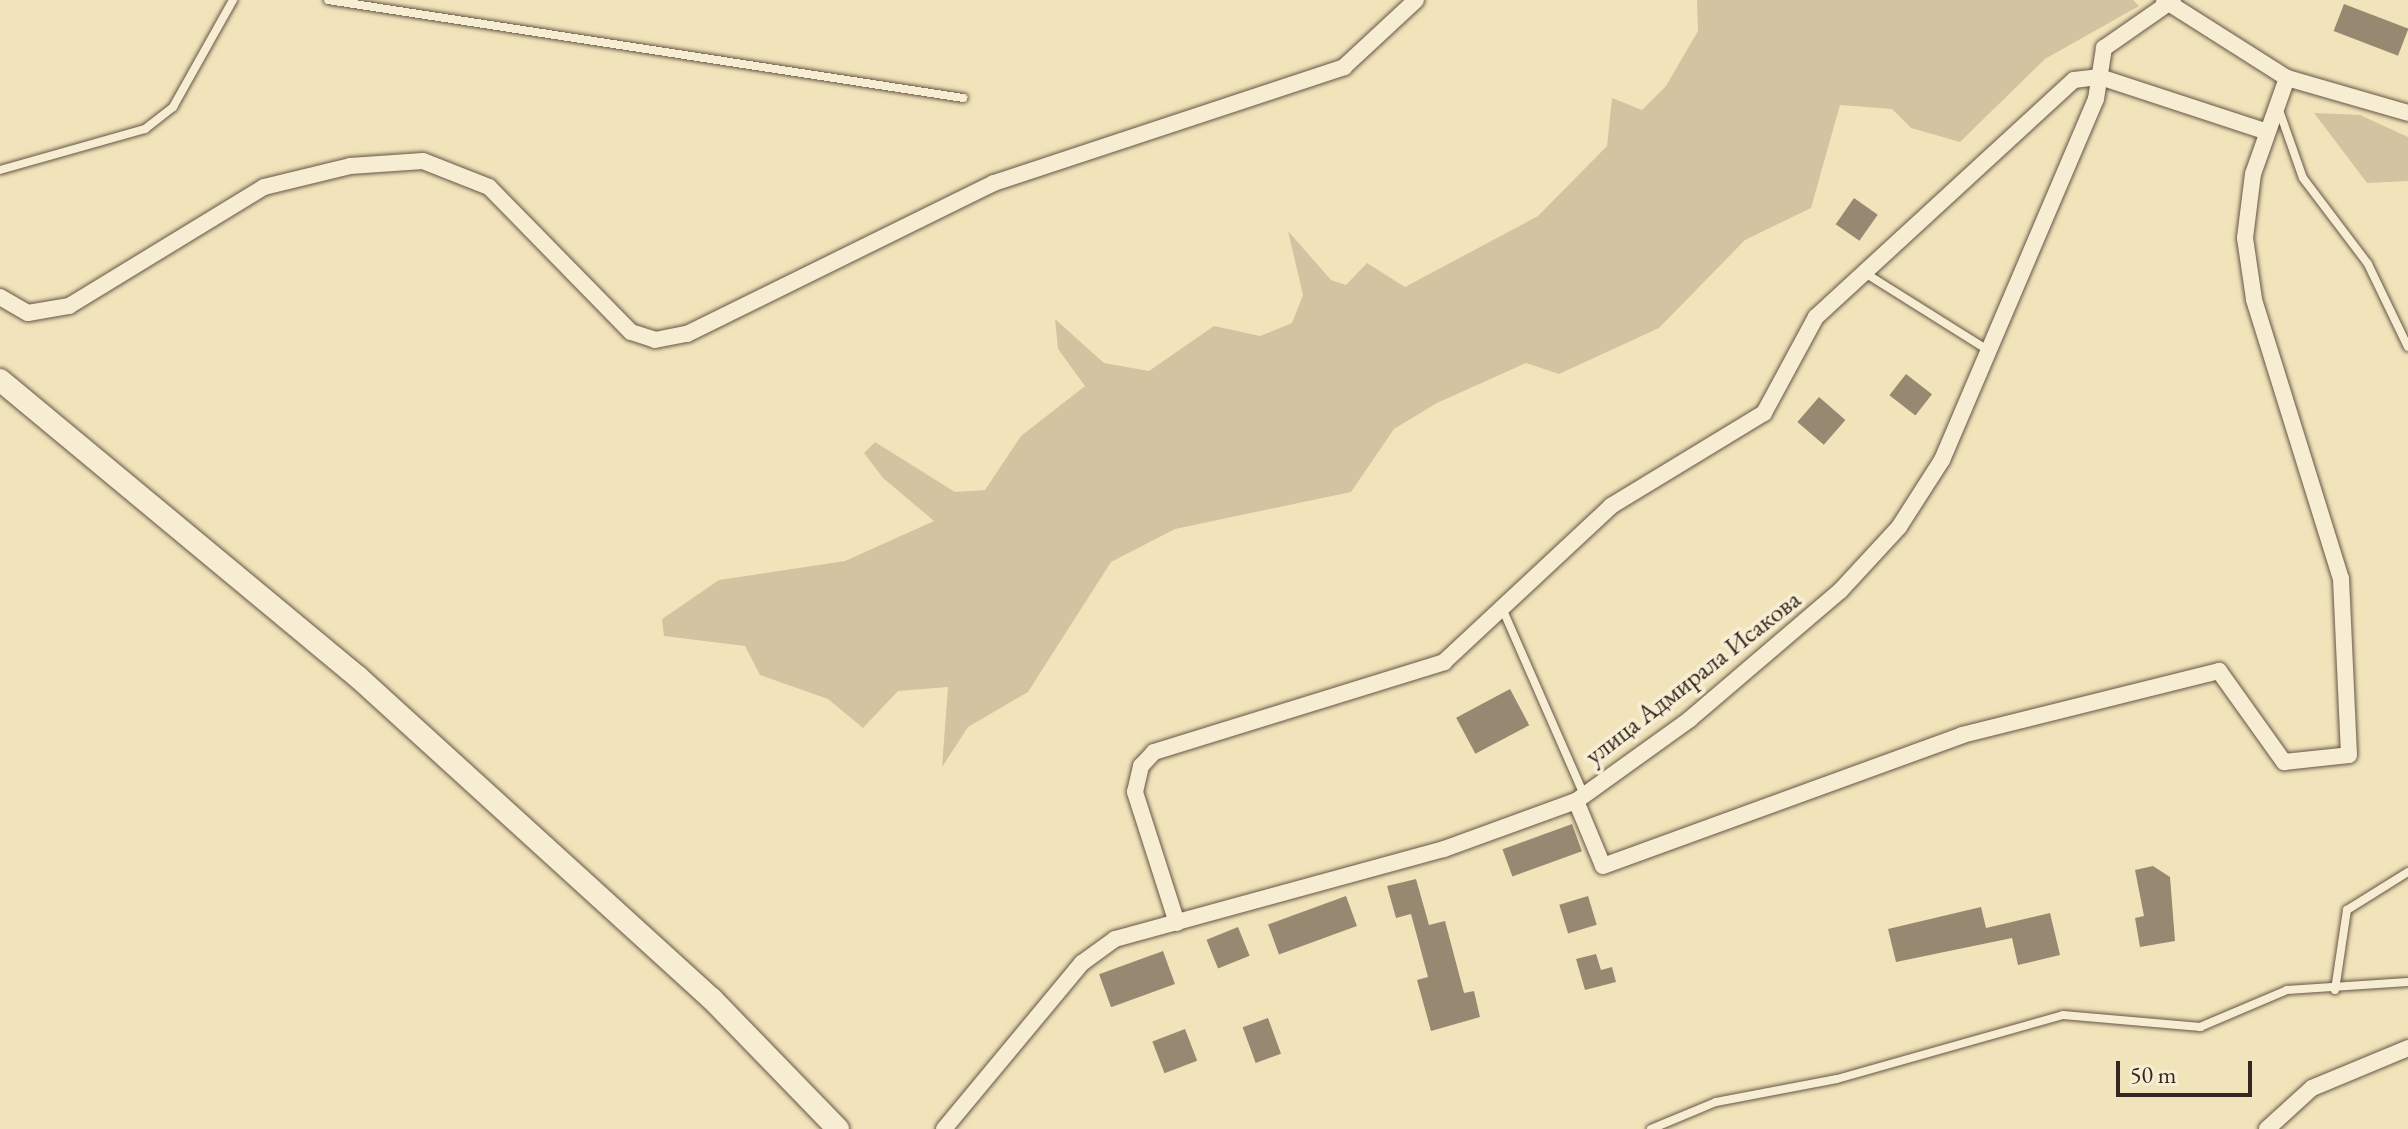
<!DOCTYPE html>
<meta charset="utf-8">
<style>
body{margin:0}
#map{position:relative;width:2408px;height:1129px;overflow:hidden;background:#f2e4ba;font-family:"EB Garamond",serif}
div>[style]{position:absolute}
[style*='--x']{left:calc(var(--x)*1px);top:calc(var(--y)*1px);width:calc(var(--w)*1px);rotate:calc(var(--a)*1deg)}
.green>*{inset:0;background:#d2c4a0}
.building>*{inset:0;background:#978971;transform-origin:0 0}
.roads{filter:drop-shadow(0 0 2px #645647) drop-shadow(0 0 2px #645647)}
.service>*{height:8px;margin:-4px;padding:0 4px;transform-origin:4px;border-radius:4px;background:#f7edd2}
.minor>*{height:16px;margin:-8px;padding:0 8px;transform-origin:8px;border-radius:8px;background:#f7edd2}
.secondary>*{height:22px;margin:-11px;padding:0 11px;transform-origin:11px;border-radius:11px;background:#f7edd2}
span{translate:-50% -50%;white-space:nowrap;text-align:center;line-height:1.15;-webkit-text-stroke:8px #f7edd2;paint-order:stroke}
.street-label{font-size:26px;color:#342621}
.scale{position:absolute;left:2116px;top:1061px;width:136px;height:36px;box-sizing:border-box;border:4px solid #342621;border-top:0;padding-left:10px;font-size:24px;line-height:28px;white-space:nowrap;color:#342621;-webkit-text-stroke:6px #f7edd2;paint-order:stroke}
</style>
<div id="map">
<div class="green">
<div style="clip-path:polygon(1697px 0,2133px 0,2139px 6px,2045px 59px,1960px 142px,1911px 128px,1892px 109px,1840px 105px,1811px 208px,1745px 240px,1659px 328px,1559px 374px,1526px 363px,1437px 403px,1394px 429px,1351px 492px,1175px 529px,1111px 562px,1028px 692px,968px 727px,942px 767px,948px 687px,898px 691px,863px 728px,828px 699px,760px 675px,745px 646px,664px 636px,662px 619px,719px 580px,845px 561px,934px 521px,883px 478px,864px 453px,875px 442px,955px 492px,985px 490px,1021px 436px,1085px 386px,1058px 349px,1055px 319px,1104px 363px,1149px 371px,1214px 326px,1260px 336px,1292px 323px,1303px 295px,1288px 231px,1331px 280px,1346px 285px,1367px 263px,1405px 287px,1538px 216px,1607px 146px,1612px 98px,1642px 110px,1666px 86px,1698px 31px)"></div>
<div style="clip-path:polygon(2314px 113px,2360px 115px,2408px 137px,2408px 181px,2367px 183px)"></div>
</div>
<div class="building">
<div style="left:2344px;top:4px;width:69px;height:29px;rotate:21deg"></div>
<div style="left:1854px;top:198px;width:29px;height:32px;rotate:35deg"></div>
<div style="left:1906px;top:374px;width:33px;height:27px;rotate:38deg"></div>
<div style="left:1819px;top:397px;width:35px;height:33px;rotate:41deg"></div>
<div style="left:1510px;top:689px;width:41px;height:61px;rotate:62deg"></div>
<div style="left:1572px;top:824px;width:29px;height:74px;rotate:70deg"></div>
<div style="clip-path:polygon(2153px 866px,2170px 877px,2175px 941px,2140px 947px,2135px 918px,2144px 916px,2135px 870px)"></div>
<div style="clip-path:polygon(1416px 879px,1429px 925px,1445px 921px,1464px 993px,1474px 991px,1480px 1017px,1431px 1031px,1417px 980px,1428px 977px,1411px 914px,1396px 918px,1387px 886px)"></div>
<div style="left:1346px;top:896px;width:32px;height:83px;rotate:70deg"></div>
<div style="left:1588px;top:896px;width:30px;height:30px;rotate:73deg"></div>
<div style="clip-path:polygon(1981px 907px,1986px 928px,2050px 913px,2060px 955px,2018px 965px,2012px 938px,1896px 962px,1888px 929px)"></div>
<div style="left:1238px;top:927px;width:31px;height:34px;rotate:68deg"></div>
<div style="left:1163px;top:951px;width:35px;height:68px;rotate:70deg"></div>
<div style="clip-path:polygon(1596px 954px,1601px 970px,1612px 967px,1616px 982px,1585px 990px,1576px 959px)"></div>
<div style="left:1268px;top:1018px;width:38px;height:27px;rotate:70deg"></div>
<div style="left:1185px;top:1029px;width:34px;height:35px;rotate:69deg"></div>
</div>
<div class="roads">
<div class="service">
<div style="--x:328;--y:0;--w:643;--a:8.77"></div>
<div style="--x:2279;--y:110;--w:72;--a:70.6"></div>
<div style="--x:2303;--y:178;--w:108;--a:52.9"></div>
<div style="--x:2368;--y:264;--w:92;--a:64.3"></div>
<div style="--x:0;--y:170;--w:151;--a:-15.8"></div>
<div style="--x:145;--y:129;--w:36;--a:-38"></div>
<div style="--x:173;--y:107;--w:123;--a:-60.7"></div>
<div style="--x:1865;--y:273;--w:143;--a:32.1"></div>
<div style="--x:1502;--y:608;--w:204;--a:66.3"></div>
<div style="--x:2335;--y:990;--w:81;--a:-81.5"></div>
<div style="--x:2347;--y:910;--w:72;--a:-31.9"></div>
<div style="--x:1651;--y:1129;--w:70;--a:-22.6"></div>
<div style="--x:1716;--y:1102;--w:123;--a:-10.8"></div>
<div style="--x:1837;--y:1079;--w:235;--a:-15.8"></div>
<div style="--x:2063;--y:1015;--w:138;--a:5"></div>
<div style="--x:2200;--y:1027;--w:95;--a:-23"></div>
<div style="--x:2287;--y:990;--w:121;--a:-3.8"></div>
</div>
<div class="minor">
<div style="--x:2164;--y:0;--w:146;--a:32.4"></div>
<div style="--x:2287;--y:78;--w:126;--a:16.1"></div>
<div style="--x:0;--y:297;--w:32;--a:30"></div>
<div style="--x:28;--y:313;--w:42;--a:-9.7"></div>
<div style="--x:69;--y:306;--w:228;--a:-31.4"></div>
<div style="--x:264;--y:187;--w:89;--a:-13.7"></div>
<div style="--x:350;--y:166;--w:73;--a:-3.9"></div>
<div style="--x:423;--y:161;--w:71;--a:21.5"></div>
<div style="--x:489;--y:187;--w:203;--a:45.6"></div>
<div style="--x:631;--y:332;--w:25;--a:18"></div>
<div style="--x:655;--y:340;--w:33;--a:-11"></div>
<div style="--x:687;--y:334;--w:342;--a:-26.2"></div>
<div style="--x:994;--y:183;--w:369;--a:-18.3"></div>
<div style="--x:1344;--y:67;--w:98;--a:-42.9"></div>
<div style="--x:1576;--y:801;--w:70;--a:67.4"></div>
<div style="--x:1603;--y:866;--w:382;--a:-20"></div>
<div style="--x:1962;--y:735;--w:265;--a:-14"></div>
<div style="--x:2219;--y:671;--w:112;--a:54.5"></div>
<div style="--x:2284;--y:762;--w:65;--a:-6.1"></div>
<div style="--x:2349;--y:755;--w:176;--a:-92.6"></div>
<div style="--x:2341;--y:579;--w:293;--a:-107.3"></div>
<div style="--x:2254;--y:299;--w:62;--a:-98.4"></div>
<div style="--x:2245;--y:238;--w:64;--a:-82.9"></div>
<div style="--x:2253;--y:174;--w:102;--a:-70.5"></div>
<div style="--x:1177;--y:923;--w:138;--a:-107.8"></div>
<div style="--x:1135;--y:792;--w:27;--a:-77"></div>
<div style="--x:1141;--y:766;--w:19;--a:-47"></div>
<div style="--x:1154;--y:752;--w:304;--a:-17.2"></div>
<div style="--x:1444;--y:662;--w:229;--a:-43"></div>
<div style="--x:1611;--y:506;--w:179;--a:-31.3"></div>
<div style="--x:1764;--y:413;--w:109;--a:-61.6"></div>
<div style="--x:1816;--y:317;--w:350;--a:-42.6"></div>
<div style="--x:2074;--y:80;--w:26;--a:-7"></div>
<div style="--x:2100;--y:77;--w:176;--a:18.2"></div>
<div style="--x:944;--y:1129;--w:216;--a:-50.3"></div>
<div style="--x:1082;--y:963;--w:41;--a:-36"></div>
<div style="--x:1115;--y:939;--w:341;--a:-15.3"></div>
<div style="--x:1444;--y:849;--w:140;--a:-20"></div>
<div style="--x:1576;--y:801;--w:140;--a:-35.7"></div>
<div style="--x:1690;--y:719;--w:197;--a:-40.5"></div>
<div style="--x:1840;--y:591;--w:87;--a:-47.3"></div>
<div style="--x:1899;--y:527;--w:80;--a:-57.3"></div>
<div style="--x:1942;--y:460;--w:392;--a:-66.9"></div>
<div style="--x:2096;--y:99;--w:52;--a:-81.1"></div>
<div style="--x:2104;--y:48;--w:84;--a:-34.8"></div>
<div style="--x:2267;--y:1129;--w:61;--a:-42.3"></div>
<div style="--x:2312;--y:1088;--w:104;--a:-22.6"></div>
</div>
<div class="secondary">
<div style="--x:0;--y:380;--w:465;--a:39.7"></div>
<div style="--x:358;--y:677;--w:479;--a:42.3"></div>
<div style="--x:712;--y:999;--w:181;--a:45.9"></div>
</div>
</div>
<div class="street-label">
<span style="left:1693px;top:678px;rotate:-38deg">улица Адмирала Исакова</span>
</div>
<div class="scale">50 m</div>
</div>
